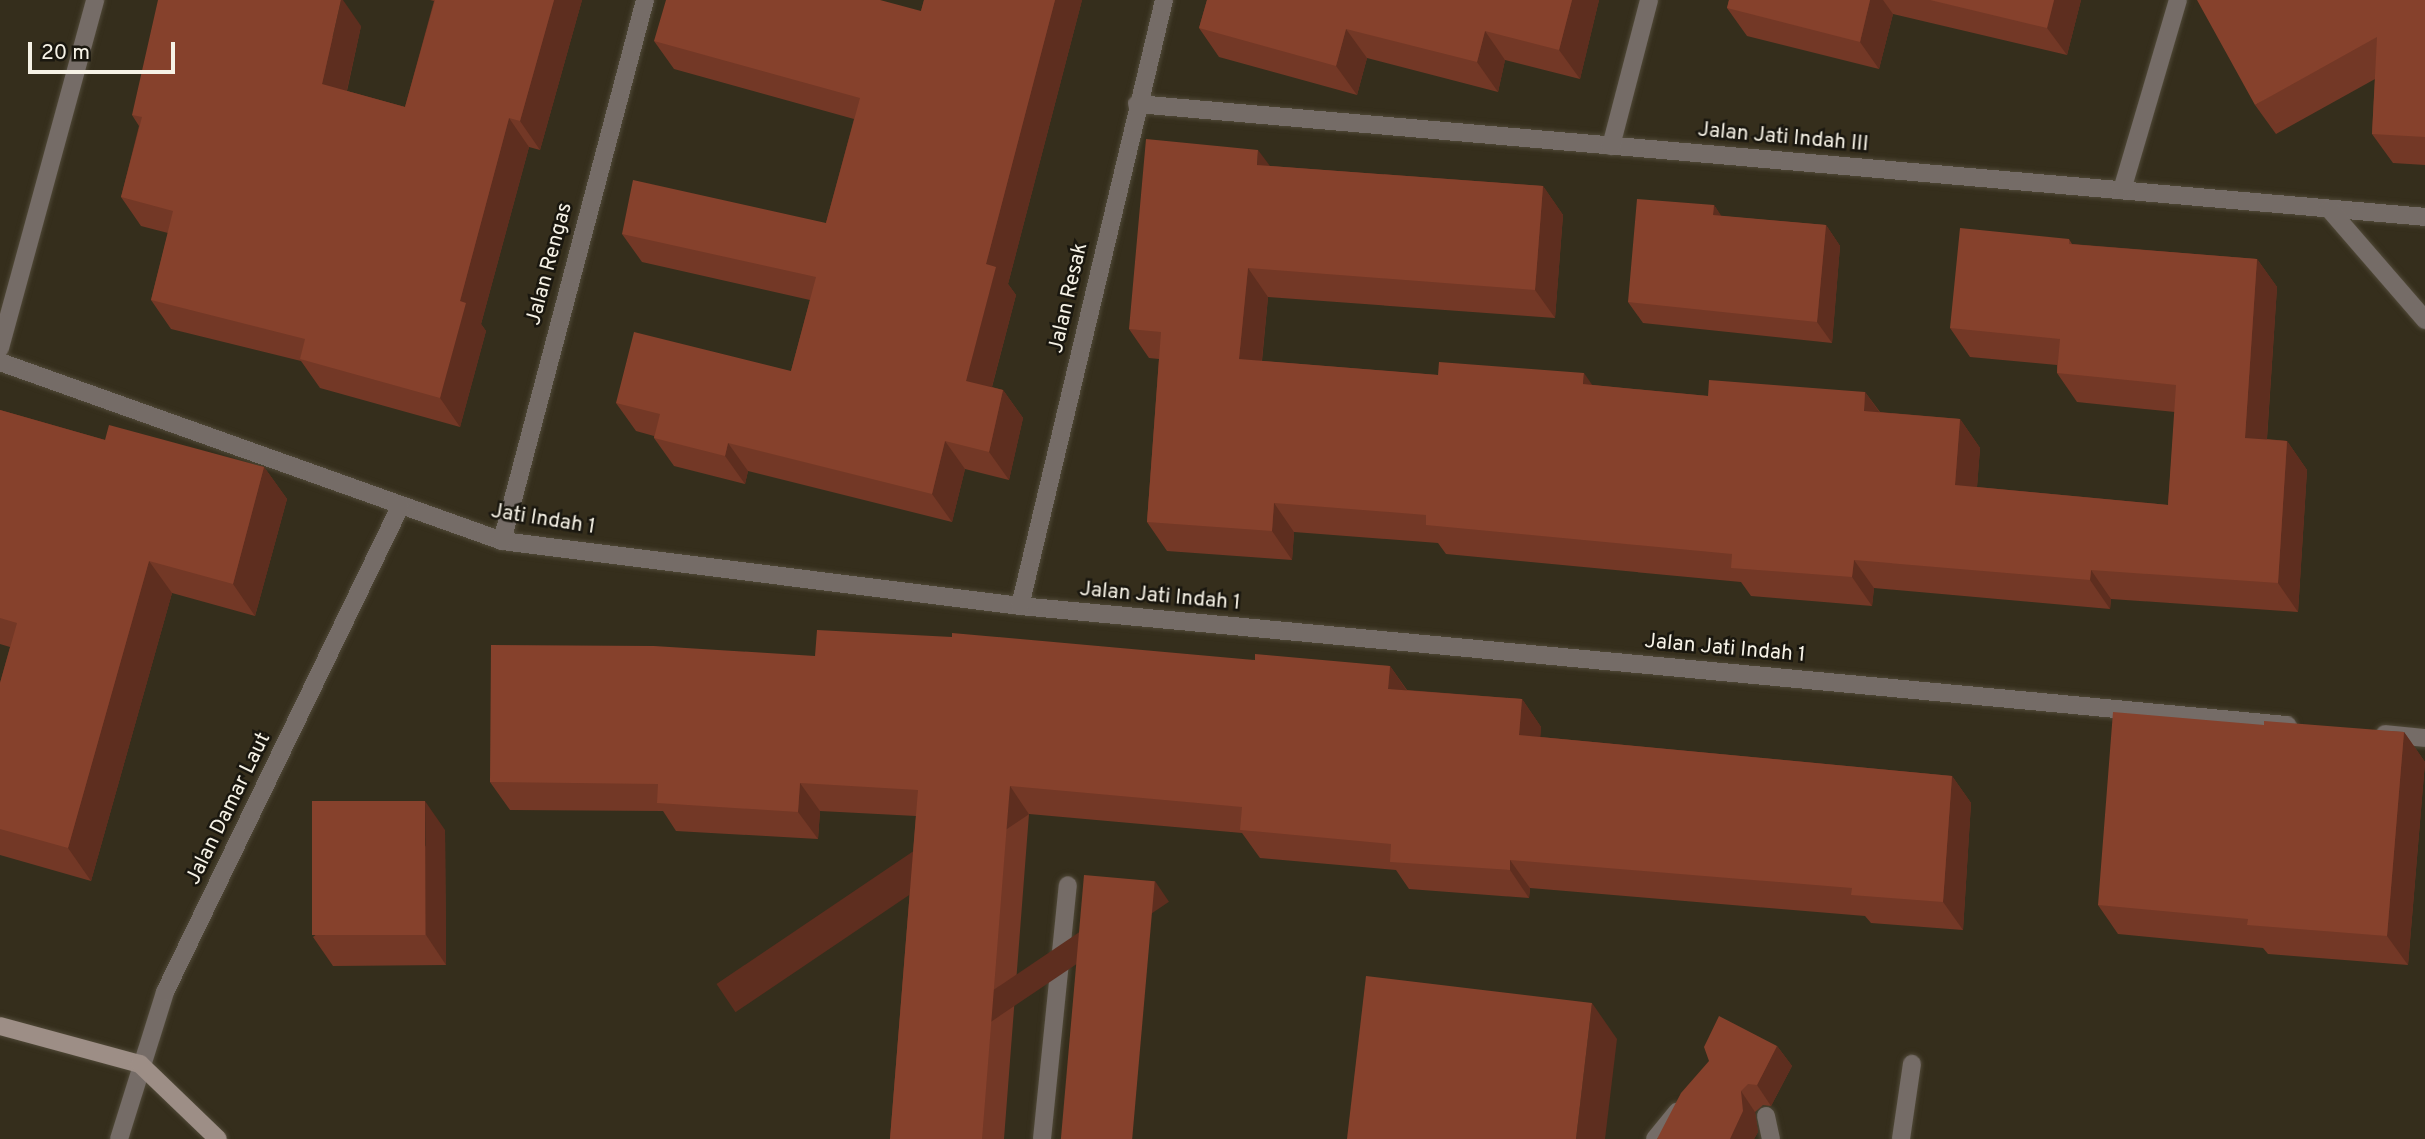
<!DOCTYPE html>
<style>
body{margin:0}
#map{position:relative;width:2425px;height:1139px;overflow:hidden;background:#352e1c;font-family:Overpass,sans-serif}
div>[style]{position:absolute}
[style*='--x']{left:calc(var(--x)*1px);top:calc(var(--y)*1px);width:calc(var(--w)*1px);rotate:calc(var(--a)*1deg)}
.roads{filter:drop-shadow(0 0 2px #504938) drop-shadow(0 0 2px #504938)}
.lane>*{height:18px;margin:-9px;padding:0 9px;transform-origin:9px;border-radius:9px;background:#756c67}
.street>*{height:18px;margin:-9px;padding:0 9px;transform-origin:9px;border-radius:9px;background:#756c67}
.secondary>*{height:18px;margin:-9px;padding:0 9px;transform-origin:9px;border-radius:9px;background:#9d8e86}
.wall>*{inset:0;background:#733826}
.shaded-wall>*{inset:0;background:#5e2e1f;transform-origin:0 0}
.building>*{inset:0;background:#86412c;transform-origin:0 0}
span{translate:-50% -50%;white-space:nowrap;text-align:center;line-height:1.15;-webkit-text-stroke:5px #1a170f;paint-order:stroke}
.street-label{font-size:21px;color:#f6f2e6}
.scale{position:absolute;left:28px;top:42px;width:147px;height:32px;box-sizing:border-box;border:4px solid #f6f2e6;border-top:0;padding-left:9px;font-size:21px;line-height:24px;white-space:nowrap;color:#f6f2e6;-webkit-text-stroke:5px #1a170f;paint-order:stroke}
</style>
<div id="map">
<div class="roads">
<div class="lane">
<div style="--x:1766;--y:1116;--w:24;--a:78"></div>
<div style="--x:1042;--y:1139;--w:255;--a:-84.2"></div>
<div style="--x:1655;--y:1139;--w:35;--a:-51"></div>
<div style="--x:1901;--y:1139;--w:76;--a:-81.7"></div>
</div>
<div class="street">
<div style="--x:1137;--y:104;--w:1293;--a:5.01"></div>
<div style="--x:1611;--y:146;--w:151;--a:-75.4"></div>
<div style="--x:2122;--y:190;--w:198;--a:-73.6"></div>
<div style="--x:2329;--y:209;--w:147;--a:49.1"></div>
<div style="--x:0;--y:348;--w:361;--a:-74.7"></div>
<div style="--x:0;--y:362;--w:533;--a:19.62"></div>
<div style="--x:502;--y:541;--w:522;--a:7.15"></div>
<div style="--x:1020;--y:606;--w:1273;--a:5.37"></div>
<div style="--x:502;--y:541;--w:560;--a:-75.19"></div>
<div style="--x:1020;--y:606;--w:623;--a:-76.63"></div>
<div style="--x:2385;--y:734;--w:40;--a:5.7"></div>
<div style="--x:119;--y:1139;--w:154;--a:-72.6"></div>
<div style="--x:165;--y:992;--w:539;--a:-64.15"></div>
</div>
<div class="secondary">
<div style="--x:0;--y:1026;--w:145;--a:15.2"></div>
<div style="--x:140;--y:1064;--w:108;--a:43.9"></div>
</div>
</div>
<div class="wall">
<div style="clip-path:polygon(430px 0,582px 0,540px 150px,529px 147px,481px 324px,486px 331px,460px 427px,320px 388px,301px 361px,171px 329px,151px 300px,168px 233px,141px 226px,121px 197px,139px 126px,132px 115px,361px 26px,347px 91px,405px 107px,434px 1px)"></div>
<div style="clip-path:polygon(924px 0,1082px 0,1008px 284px,1016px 295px,992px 387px,1003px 390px,1023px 418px,1009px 480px,965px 469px,952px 522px,748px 471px,745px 484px,674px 466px,654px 438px,654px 436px,636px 431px,616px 403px,791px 371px,810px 300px,642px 262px,622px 234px,826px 223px,854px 119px,674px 69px,654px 41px,921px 11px)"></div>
<div style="clip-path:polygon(1207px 0,1599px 0,1580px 79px,1505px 60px,1498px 92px,1367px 58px,1357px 95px,1219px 57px,1199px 28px)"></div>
<div style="clip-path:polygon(1729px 0,2081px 0,2067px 55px,1893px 14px,1879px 69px,1747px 36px,1727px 8px)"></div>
<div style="clip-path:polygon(2425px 0,2425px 165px,2393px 163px,2372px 134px,2375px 79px,2276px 134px,2255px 105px)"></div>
<div style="clip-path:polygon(1270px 166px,1543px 186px,1563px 215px,1555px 318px,1268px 297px,1262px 361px,1438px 375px,1592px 385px,1708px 396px,1865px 392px,1880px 412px,1960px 419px,1980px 448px,1977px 487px,2168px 505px,2175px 412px,2077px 402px,2057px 373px,2057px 365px,1970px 357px,1950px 328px,2069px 239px,2072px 244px,2257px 259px,2277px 287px,2267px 439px,2287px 441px,2307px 470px,2298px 612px,2111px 599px,2110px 609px,1874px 588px,1872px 606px,1751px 596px,1741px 582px,1446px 554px,1438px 543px,1294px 532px,1292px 560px,1167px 551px,1147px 522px,1159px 359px,1149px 358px,1129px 329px)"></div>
<div style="clip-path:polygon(1714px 205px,1721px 216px,1826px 225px,1840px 246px,1832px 343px,1643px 323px,1628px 302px)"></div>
<div style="clip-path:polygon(0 410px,105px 440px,264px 467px,287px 499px,255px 616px,172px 593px,91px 881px,0 855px,0 683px,10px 647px,0 644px)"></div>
<div style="clip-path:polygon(815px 656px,1255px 660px,1390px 666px,1407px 690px,1522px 699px,1541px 727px,1540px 737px,1952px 776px,1971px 803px,1963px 930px,1871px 923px,1865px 916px,1530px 888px,1529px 898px,1409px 889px,1396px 870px,1260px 858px,1242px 833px,1029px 814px,1004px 1139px,890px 1139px,916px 816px,820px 811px,818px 839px,676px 831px,663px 811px,510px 810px,490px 782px)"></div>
<div style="clip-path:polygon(2264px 725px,2404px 732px,2425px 762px,2408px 965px,2268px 954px,2263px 948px,2118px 934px,2098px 905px)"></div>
<div style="clip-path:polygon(445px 830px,446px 965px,333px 966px,313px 937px)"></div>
<div style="clip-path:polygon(1777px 1046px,1792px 1066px,1771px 1106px,1763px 1105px,1755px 1112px,1758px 1132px,1754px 1139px,1657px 1139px)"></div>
</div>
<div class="shaded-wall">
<div style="clip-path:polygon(341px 0,343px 0,361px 26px,342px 112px,322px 84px)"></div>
<div style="clip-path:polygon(554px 0,582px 0,540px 150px,520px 121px)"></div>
<div style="clip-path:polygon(1055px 0,1082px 0,1008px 284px,1016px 295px,986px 409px,966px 381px,986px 264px)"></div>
<div style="clip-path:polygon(1572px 0,1599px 0,1580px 79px,1559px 50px)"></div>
<div style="clip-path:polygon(1870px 0,1883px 0,1893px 14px,1879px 69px,1860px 42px)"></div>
<div style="clip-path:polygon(2054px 0,2081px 0,2067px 55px,2047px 28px)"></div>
<div style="clip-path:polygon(1346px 29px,1367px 58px,1357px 95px,1336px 66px)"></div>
<div style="clip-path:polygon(1485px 31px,1505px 60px,1498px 92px,1477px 62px)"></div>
<div style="clip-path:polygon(509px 118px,529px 147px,481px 324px,486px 331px,460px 427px,440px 398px,460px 301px)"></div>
<div style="clip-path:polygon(1258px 150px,1279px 178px,1257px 165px)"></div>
<div style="clip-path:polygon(1543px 186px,1563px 215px,1555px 318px,1535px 290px)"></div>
<div style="clip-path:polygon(1714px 205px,1728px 226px,1713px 215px)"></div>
<div style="clip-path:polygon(1826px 225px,1840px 246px,1832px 343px,1817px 322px)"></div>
<div style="clip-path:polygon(2257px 259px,2277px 287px,2265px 466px,2245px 438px)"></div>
<div style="clip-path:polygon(1248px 268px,1268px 297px,1259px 388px,1239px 359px)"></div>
<div style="clip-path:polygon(1584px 373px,1604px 402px,1583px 384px)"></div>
<div style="clip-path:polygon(1003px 390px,1023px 418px,1009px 480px,989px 452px)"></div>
<div style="clip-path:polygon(1865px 392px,1885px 420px,1864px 411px)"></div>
<div style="clip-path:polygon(1960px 419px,1980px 448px,1975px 514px,1955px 485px)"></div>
<div style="clip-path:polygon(945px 441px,965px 469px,952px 522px,932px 494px)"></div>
<div style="clip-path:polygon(2287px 441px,2307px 470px,2298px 612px,2278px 583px)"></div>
<div style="clip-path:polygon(728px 443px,748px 471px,745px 484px,725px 456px)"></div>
<div style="clip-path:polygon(264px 467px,287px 499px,255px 616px,233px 584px)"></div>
<div style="clip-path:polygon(1274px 503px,1294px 532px,1292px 560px,1272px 531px)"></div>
<div style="clip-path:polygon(1854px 560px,1874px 588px,1872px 606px,1852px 577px)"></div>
<div style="clip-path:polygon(149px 561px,172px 593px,91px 881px,68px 848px)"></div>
<div style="clip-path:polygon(2091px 570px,2111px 599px,2110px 609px,2090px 580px)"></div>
<div style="clip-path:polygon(1390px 666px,1409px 694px,1388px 689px)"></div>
<div style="clip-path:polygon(1522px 699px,1541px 727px,1539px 763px,1519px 735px)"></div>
<div style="clip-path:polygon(2404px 732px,2425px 762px,2408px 965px,2387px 936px)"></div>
<div style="clip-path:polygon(1952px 776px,1971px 803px,1963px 930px,1943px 902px)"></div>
<div style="clip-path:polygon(800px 783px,820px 811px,818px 839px,798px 812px)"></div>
<div style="left:1010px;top:786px;width:34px;height:354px;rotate:56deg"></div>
<div style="clip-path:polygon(425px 801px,445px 830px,446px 965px,426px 935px)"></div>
<div style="clip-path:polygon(1510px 860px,1530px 888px,1529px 898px,1510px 870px)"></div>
<div style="left:1155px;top:881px;width:25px;height:259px;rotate:56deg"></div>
<div style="clip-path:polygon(1592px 1003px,1617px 1039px,1605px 1139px,1576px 1139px)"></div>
<div style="clip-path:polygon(1777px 1046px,1792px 1066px,1771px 1106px,1757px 1085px)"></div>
<div style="clip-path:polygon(1741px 1091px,1755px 1112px,1758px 1132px,1754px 1139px,1730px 1139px)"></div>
</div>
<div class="building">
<div style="clip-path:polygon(158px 0,341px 0,322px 84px,405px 107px,435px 0,554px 0,520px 121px,509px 118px,460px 301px,466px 303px,440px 398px,300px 359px,305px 339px,151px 300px,173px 211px,121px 197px,142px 117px,132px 115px)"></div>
<div style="clip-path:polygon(666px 0,880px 0,921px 11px,924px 0,1055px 0,986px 264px,996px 267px,966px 381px,1003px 390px,989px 452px,945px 441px,932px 494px,728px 443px,725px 456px,654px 438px,660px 414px,616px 403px,634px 332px,791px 371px,816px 277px,622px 234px,633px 180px,826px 223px,860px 98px,654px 41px)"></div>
<div style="clip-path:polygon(1207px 0,1572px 0,1559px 50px,1485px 31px,1477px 62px,1346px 29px,1336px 66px,1199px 28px)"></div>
<div style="clip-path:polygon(1729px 0,1870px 0,1860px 42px,1727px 8px)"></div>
<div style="clip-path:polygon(1930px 0,2054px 0,2047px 28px)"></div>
<div style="clip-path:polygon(2197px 0,2425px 0,2425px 137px,2372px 134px,2377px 37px,2255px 105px)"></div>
<div style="clip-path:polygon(1146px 139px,1258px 150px,1257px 165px,1543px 186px,1535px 290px,1248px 268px,1239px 359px,1438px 375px,1439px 362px,1584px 373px,1583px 384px,1708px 396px,1709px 380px,1865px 392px,1864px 411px,1960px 419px,1955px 485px,2168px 505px,2176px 385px,2057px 373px,2060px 339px,1950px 328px,1960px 228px,2069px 239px,2069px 244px,2257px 259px,2245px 438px,2287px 441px,2278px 583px,2091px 570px,2090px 580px,1854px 560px,1852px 577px,1731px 568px,1732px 554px,1426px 525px,1426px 515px,1274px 503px,1272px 531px,1147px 522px,1161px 332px,1129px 329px)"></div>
<div style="clip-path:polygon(1637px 199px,1714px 205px,1713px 215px,1826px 225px,1817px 322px,1628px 302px)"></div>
<div style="clip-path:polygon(0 410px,105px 440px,109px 425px,264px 467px,233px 584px,149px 561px,68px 848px,0 829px,0 683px,17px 623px,0 618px)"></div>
<div style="clip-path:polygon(817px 630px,952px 637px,952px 633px,1255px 660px,1255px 654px,1390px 666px,1388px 689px,1522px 699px,1519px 735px,1952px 776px,1943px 902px,1851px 895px,1852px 888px,1510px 860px,1510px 870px,1390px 862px,1391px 844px,1240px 830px,1242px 807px,1010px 786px,982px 1139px,890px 1139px,918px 790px,800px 783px,798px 812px,657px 803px,658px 784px,490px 782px,491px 645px,654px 646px,815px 656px)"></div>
<div style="clip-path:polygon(2113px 712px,2264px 725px,2264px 721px,2404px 732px,2387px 936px,2247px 925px,2248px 919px,2098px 905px)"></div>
<div style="left:425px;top:801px;width:134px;height:113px;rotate:90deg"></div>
<div style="left:1084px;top:875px;width:71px;height:265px;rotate:5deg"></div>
<div style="clip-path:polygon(1366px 976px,1592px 1003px,1576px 1139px,1347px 1139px)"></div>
<div style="clip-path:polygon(1719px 1016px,1777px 1046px,1757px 1085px,1748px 1084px,1741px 1091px,1743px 1111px,1730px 1139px,1657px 1139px,1681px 1093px,1709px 1061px,1704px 1047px)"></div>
</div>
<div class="street-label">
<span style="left:1783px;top:138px;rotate:5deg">Jalan Jati Indah III</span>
<span style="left:550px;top:264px;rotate:-75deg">Jalan Rengas</span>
<span style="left:1069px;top:298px;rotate:-77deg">Jalan Resak</span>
<span style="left:543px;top:520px;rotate:9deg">Jati Indah 1</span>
<span style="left:1160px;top:597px;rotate:5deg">Jalan Jati Indah 1</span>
<span style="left:1725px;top:649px;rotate:5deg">Jalan Jati Indah 1</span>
<span style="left:229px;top:809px;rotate:-64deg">Jalan Damar Laut</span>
</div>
<div class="scale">20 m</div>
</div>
